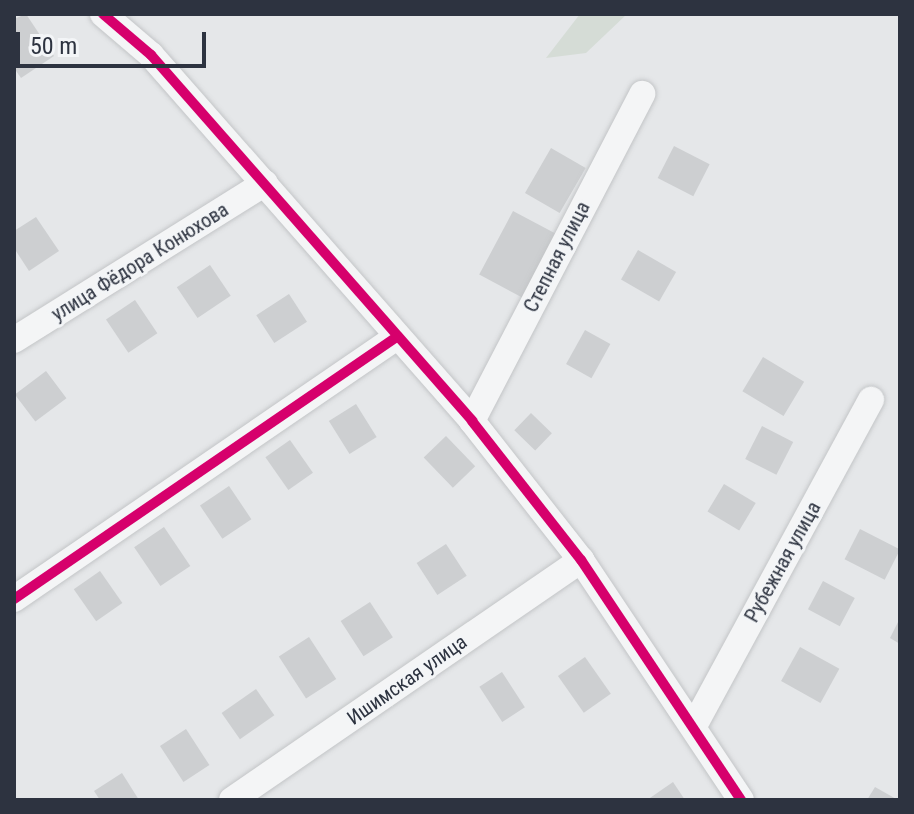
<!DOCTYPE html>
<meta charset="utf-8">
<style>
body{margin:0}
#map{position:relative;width:914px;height:814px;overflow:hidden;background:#e5e7e9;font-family:"Roboto Condensed",sans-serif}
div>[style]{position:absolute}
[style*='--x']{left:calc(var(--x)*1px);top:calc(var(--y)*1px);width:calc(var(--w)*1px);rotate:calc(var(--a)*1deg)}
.green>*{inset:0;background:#d5dcd6}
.building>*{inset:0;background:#cdcfd1;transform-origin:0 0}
.roads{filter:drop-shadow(0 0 2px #c3c5c7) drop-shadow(0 0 2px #c3c5c7)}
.minor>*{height:26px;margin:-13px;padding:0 13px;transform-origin:13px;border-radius:13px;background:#f4f5f6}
.cycleway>*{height:10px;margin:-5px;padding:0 5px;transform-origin:5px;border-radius:5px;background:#d6006c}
span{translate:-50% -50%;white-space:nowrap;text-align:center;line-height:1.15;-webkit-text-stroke:6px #f3f5f7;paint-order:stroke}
.street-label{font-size:20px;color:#2d3340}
.frame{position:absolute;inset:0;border:16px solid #2d3340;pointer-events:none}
.scale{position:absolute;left:16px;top:32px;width:190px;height:36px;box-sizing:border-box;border:4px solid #2d3340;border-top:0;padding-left:10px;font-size:24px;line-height:28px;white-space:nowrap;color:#2d3340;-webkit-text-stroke:6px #f3f5f7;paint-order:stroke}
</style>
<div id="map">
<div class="green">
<div style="clip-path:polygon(580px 14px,627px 14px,586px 53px,546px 58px)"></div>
</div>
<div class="building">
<div style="clip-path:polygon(26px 14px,54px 56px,21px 78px,14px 68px,14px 19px)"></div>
<div style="left:674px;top:146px;width:40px;height:36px;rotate:27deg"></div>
<div style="left:551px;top:148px;width:40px;height:52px;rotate:30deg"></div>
<div style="left:513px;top:211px;width:54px;height:72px;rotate:28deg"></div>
<div style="clip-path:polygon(36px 217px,59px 251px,29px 271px,14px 248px,14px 231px)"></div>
<div style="left:638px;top:250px;width:44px;height:34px;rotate:30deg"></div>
<div style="left:210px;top:265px;width:37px;height:40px;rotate:56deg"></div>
<div style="left:289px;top:294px;width:33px;height:39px;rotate:57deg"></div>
<div style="left:135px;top:300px;width:40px;height:35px;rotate:56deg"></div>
<div style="left:585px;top:330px;width:29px;height:39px;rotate:29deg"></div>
<div style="left:763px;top:357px;width:48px;height:40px;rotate:31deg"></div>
<div style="left:46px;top:371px;width:34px;height:39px;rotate:53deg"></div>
<div style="left:356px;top:404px;width:39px;height:32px;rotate:58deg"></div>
<div style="left:531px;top:413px;width:29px;height:24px;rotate:44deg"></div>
<div style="left:762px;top:426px;width:35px;height:37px;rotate:27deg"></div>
<div style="left:446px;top:436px;width:42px;height:31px;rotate:46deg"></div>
<div style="left:290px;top:440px;width:40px;height:30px;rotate:55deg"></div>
<div style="left:724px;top:484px;width:37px;height:32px;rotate:31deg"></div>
<div style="left:229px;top:486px;width:40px;height:35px;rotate:56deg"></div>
<div style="left:164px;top:527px;width:47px;height:36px;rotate:56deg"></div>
<div style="left:860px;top:529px;width:45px;height:34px;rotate:27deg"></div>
<div style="left:446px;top:544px;width:38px;height:35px;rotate:57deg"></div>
<div style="left:100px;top:571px;width:39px;height:32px;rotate:55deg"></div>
<div style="left:823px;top:581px;width:36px;height:32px;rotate:28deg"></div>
<div style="left:370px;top:602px;width:42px;height:35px;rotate:57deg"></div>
<div style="clip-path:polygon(900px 618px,900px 644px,890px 638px)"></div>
<div style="left:309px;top:637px;width:50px;height:36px;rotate:57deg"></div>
<div style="left:800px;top:647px;width:45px;height:39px;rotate:29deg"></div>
<div style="left:585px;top:657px;width:45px;height:33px;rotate:55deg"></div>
<div style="left:502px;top:672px;width:42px;height:27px;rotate:57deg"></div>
<div style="left:256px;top:689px;width:32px;height:42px;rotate:55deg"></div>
<div style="left:186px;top:729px;width:43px;height:31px;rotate:57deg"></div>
<div style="clip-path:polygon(122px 773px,139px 800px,100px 800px,94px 791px)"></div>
<div style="clip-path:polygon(673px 782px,685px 800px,647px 800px)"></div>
<div style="clip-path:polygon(875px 787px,898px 800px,867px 800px)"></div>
</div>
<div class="roads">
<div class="minor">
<div style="--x:103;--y:14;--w:63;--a:40.5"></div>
<div style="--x:151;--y:55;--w:487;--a:48.7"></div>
<div style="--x:472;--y:421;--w:177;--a:51.9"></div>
<div style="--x:581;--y:560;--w:288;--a:56.3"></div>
<div style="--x:14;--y:340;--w:296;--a:-32"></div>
<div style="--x:472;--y:421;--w:369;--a:-62.5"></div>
<div style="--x:14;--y:599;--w:462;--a:-34.4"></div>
<div style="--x:695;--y:724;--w:369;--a:-61.5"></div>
<div style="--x:232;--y:800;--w:424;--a:-34.5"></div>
</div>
</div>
<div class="cycleway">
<div style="--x:103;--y:14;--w:63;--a:40.5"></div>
<div style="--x:151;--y:55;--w:487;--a:48.7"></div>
<div style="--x:472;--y:421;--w:177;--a:51.9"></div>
<div style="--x:581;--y:560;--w:288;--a:56.3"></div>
<div style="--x:14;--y:599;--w:462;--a:-34.4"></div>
</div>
<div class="street-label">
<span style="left:557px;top:257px;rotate:-63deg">Степная улица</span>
<span style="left:140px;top:262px;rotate:-32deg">улица Фёдора Конюхова</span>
<span style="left:783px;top:562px;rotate:-61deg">Рубежная улица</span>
<span style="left:407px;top:680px;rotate:-35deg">Ишимская улица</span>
</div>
<div class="frame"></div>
<div class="scale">50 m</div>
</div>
